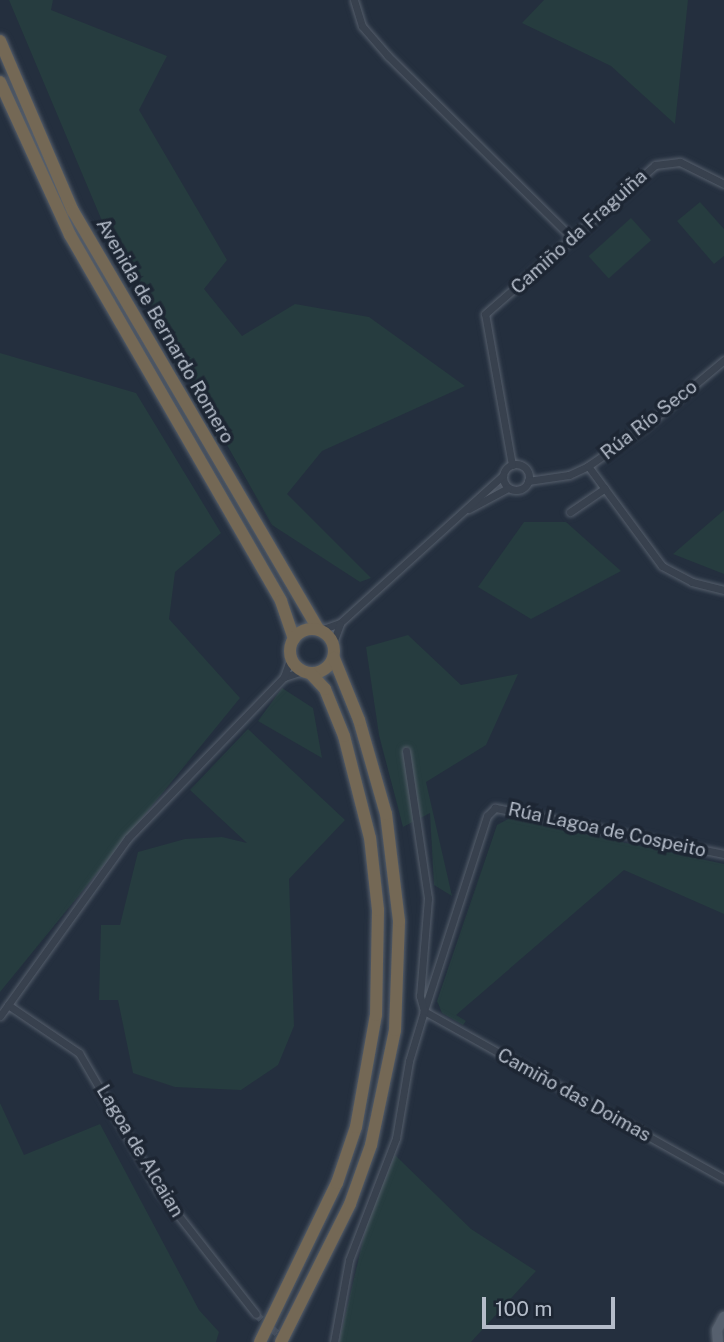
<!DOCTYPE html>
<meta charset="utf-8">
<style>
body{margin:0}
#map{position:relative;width:724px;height:1342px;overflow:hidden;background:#242f3e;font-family:"Public Sans",sans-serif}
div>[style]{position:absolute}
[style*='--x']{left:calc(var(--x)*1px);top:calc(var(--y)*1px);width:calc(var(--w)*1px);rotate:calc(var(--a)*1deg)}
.green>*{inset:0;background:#263c3f;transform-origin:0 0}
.street-tunnel>*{height:7px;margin-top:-3.5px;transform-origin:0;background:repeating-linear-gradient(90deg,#3a4453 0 7px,transparent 0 10.5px)}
.roads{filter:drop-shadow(0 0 2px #565f6c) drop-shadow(0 0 2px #565f6c)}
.street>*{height:7px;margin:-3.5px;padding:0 3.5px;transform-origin:3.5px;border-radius:3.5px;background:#38414e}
.street>.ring{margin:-3.5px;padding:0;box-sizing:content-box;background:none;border:7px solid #38414e;border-radius:50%}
.primary>*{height:10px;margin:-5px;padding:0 5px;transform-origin:5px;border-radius:5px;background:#56606e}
.highway>*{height:12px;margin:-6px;padding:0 6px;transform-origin:6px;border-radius:6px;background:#746855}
.highway>.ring{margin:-6px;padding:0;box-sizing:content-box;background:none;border:12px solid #746855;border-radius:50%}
span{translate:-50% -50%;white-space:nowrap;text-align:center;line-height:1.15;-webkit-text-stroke:7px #1d2633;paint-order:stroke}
.street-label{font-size:19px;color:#b4bcc9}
.scale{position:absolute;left:482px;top:1297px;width:133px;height:32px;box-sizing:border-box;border:4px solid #b4bcc9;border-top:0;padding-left:9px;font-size:21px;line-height:24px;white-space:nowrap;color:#b4bcc9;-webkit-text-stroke:5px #1d2633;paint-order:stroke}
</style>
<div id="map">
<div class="green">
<div style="clip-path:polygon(9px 0,53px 0,51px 10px,167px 56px,139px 110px,227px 260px,204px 289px,242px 336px,295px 304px,369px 317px,465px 386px,322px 451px,287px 494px,371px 578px,360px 582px,272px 525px,105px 228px)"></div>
<div style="clip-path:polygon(544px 0,688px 0,675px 124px,611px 66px,522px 23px)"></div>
<div style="clip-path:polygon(700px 202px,724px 229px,724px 256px,714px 264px,677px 221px)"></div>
<div style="left:631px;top:218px;width:30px;height:57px;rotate:48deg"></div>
<div style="clip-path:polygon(0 353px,136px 393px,221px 533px,175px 572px,169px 619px,240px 698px,0 992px)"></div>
<div style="clip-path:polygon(724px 510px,724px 574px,673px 554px)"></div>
<div style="clip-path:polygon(524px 522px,566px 522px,621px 571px,531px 619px,478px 587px)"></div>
<div style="clip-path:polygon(408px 635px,461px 685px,518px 674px,486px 745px,426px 782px,452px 896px,434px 885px,430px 813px,403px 827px,379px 735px,366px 647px)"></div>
<div style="clip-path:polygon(282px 688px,313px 708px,322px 758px,258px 721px)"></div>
<div style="clip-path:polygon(248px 729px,345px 820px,289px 879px,294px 1026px,278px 1065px,241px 1090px,175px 1087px,133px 1073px,118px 1000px,99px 1000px,101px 925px,120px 925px,138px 852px,185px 839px,222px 837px,247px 843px,190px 790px)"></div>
<div style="clip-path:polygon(510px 818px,724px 864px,724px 914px,624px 870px,456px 1015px,466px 1021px,463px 1025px,442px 1013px,437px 1001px,497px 825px)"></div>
<div style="clip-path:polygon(0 1103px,24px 1155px,100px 1124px,199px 1310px,219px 1332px,216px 1342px,0 1342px)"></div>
<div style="clip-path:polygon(395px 1155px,471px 1229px,536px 1271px,471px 1342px,339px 1342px,369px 1215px)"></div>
</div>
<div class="street-tunnel">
<div style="--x:256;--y:1314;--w:38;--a:42"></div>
</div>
<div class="roads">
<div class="street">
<div style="--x:354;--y:0;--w:27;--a:73"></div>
<div style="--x:362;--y:26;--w:40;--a:49"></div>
<div style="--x:388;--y:56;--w:260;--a:44.7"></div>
<div class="ring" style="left:503px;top:464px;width:19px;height:19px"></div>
<div style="--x:512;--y:465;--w:153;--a:-100.1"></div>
<div style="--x:485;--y:314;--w:226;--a:-41.2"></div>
<div style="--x:655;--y:165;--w:25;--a:-7"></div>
<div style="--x:680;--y:162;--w:49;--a:26.6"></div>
<div style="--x:588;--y:466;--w:124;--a:53.5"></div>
<div style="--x:662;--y:566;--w:34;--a:28"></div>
<div style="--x:692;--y:582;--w:33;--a:14"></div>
<div style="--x:528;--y:481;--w:41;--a:-8.3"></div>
<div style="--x:569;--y:475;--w:21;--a:-25"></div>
<div style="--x:588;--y:466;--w:67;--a:-34.6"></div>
<div style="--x:643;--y:428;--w:106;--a:-40"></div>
<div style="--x:469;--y:509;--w:44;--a:-28.3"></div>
<div style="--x:570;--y:512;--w:42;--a:-34.4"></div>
<div style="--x:320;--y:630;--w:21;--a:-19"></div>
<div style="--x:340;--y:623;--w:220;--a:-42.2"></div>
<div style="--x:333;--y:643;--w:20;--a:-70"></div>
<div style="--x:284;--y:677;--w:19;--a:-18"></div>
<div style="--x:724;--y:854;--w:234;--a:-168.6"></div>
<div style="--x:495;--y:808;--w:11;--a:135"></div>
<div style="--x:487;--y:816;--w:205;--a:107.9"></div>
<div style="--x:424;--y:1011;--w:344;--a:29.2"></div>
<div style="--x:8;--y:1005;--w:86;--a:34.1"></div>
<div style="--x:79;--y:1053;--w:161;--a:59.8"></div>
<div style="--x:160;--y:1192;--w:155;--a:51.8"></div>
<div style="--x:0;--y:1016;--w:219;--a:-54.3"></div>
<div style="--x:128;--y:838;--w:224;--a:-45.9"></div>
<div style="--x:284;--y:677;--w:21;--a:-71"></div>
<div style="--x:334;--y:1342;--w:83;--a:-79.6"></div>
<div style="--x:349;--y:1260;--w:131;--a:-68.9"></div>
<div style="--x:396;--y:1138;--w:78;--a:-80.4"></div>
<div style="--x:409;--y:1061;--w:52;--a:-73.3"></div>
<div style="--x:424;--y:1011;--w:16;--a:-105"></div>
<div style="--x:420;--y:996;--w:98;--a:-85.3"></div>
<div style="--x:428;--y:898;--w:149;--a:-98.5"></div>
</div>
<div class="primary">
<div style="--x:718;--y:1342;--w:12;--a:-95"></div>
<div style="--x:717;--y:1330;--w:15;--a:-62"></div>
</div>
<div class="highway">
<div style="--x:0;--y:41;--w:185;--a:66.8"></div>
<div style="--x:73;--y:211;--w:485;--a:59.6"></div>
<div style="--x:0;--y:82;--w:168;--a:65.4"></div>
<div style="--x:70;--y:235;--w:422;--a:60"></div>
<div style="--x:281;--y:601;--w:40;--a:71.1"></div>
<div class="ring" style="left:290px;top:629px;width:32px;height:32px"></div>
<div style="--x:260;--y:1342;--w:177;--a:-64.2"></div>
<div style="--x:337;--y:1183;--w:59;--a:-71.3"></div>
<div style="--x:356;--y:1127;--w:114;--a:-79.9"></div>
<div style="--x:376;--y:1015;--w:105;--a:-88.9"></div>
<div style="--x:378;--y:910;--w:72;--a:-96.3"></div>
<div style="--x:370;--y:838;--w:105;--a:-104.3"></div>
<div style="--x:344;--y:736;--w:51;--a:-112"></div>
<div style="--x:325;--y:689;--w:22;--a:-133"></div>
<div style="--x:281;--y:1342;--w:154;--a:-63.4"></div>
<div style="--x:350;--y:1204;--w:63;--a:-70.4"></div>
<div style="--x:371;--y:1145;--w:117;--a:-78.2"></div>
<div style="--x:395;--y:1030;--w:109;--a:-87.9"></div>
<div style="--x:399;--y:921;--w:108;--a:-96.9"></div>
<div style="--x:386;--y:814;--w:98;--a:-106"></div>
<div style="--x:359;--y:720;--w:67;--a:-112"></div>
</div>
</div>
<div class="street-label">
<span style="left:579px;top:232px;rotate:-42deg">Camiño da Fraguiña</span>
<span style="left:165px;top:331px;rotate:60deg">Avenida de Bernardo Romero</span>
<span style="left:649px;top:420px;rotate:-38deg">Rúa Río Seco</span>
<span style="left:607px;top:830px;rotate:12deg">Rúa Lagoa de Cospeito</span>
<span style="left:574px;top:1095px;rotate:29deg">Camiño das Doimas</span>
<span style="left:140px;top:1151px;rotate:59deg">Lagoa de Alcaian</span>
</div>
<div class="scale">100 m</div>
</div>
